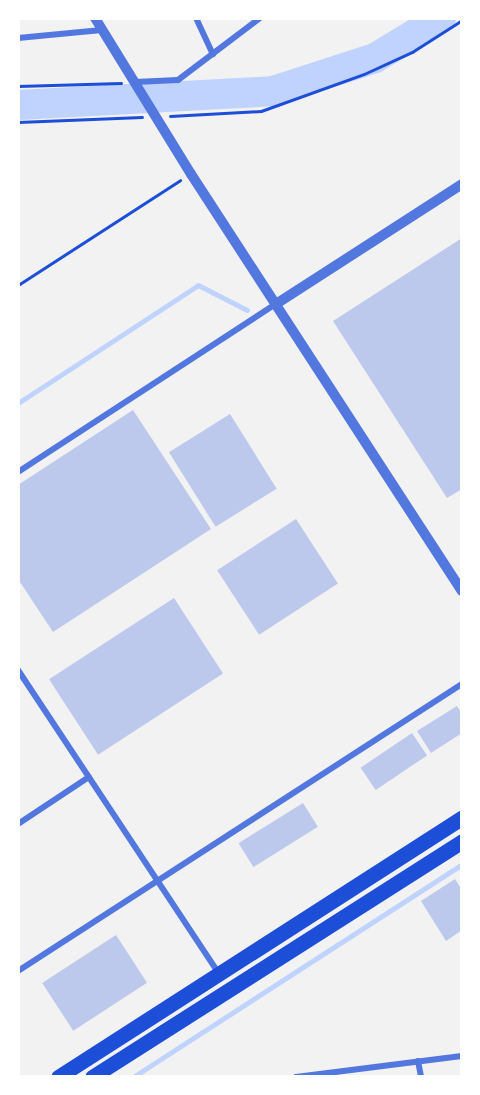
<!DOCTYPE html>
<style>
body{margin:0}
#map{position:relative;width:480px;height:1095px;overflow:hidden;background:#f2f2f2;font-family:"Fira Sans",sans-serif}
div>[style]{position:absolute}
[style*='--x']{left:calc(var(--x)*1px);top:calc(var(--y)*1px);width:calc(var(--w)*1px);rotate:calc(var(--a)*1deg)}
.stream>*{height:5px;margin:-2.5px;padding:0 2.5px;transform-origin:2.5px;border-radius:2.5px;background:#bfd3fe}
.river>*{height:30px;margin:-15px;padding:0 15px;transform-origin:15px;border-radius:15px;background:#bfd3fe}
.building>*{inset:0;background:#bdc9ec;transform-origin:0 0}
.path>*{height:3px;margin:-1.5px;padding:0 1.5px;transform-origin:1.5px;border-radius:1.5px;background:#1d4ed8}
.minor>*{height:6px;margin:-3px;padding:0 3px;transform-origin:3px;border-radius:3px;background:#5277de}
.tertiary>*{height:10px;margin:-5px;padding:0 5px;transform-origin:5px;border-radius:5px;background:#5277de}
.trunk>*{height:15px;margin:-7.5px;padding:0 7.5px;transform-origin:7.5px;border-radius:7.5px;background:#1d4ed8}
span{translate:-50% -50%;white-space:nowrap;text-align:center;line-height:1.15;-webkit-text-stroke:5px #fff;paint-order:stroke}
.frame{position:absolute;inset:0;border:20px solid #fff;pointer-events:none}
</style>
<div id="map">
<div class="stream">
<div style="--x:18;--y:403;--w:215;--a:-33.2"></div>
<div style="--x:198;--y:285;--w:55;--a:27"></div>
<div style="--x:133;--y:1077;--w:392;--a:-32.9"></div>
</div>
<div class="river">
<div style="--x:18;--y:105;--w:255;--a:-3.1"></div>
<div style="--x:273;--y:91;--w:107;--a:-17.9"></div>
<div style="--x:375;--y:58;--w:77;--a:-31.2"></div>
</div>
<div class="building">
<div style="clip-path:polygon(462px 238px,462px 489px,447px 498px,333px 321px)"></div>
<div style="clip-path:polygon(133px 410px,211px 529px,53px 632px,18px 579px,18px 485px)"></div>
<div style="left:230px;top:414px;width:88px;height:72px;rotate:58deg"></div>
<div style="left:296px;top:519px;width:77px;height:94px;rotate:57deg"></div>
<div style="left:174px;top:598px;width:90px;height:149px;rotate:57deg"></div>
<div style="clip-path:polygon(457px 706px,462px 714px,462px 733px,431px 753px,417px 731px)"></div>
<div style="left:412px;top:733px;width:27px;height:62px;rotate:56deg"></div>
<div style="left:303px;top:803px;width:28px;height:76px;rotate:58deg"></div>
<div style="clip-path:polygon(455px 879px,462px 890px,462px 930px,446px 941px,421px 901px)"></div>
<div style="left:116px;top:935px;width:57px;height:88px;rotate:57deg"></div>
</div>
<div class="path">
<div style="--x:18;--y:86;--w:103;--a:-1.7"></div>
<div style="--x:170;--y:116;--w:91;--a:-3.1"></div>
<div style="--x:261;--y:111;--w:109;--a:-19.8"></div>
<div style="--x:364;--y:74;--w:53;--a:-24.6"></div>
<div style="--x:412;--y:52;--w:59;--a:-32.6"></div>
<div style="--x:18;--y:122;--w:124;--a:-2.3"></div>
<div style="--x:18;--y:285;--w:193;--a:-32.9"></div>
</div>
<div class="minor">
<div style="--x:196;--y:18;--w:40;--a:65"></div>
<div style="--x:18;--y:38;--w:84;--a:-5.4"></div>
<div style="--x:135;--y:82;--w:43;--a:-2.7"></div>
<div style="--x:178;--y:80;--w:103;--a:-37.1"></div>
<div style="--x:18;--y:472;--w:308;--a:-33.1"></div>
<div style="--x:18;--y:670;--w:364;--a:56.5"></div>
<div style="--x:18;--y:824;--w:85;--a:-33.5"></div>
<div style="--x:18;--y:971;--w:529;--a:-32.88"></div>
<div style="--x:418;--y:1061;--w:16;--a:79"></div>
<div style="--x:296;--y:1077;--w:167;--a:-7.2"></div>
</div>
<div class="tertiary">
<div style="--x:95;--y:18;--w:183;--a:58.4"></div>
<div style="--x:191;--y:174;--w:497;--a:57"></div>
<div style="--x:276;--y:304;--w:221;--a:-32.8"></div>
</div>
<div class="trunk">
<div style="--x:58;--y:1077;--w:480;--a:-32.7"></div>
<div style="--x:92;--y:1077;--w:439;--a:-32.5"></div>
</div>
<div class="frame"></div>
</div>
